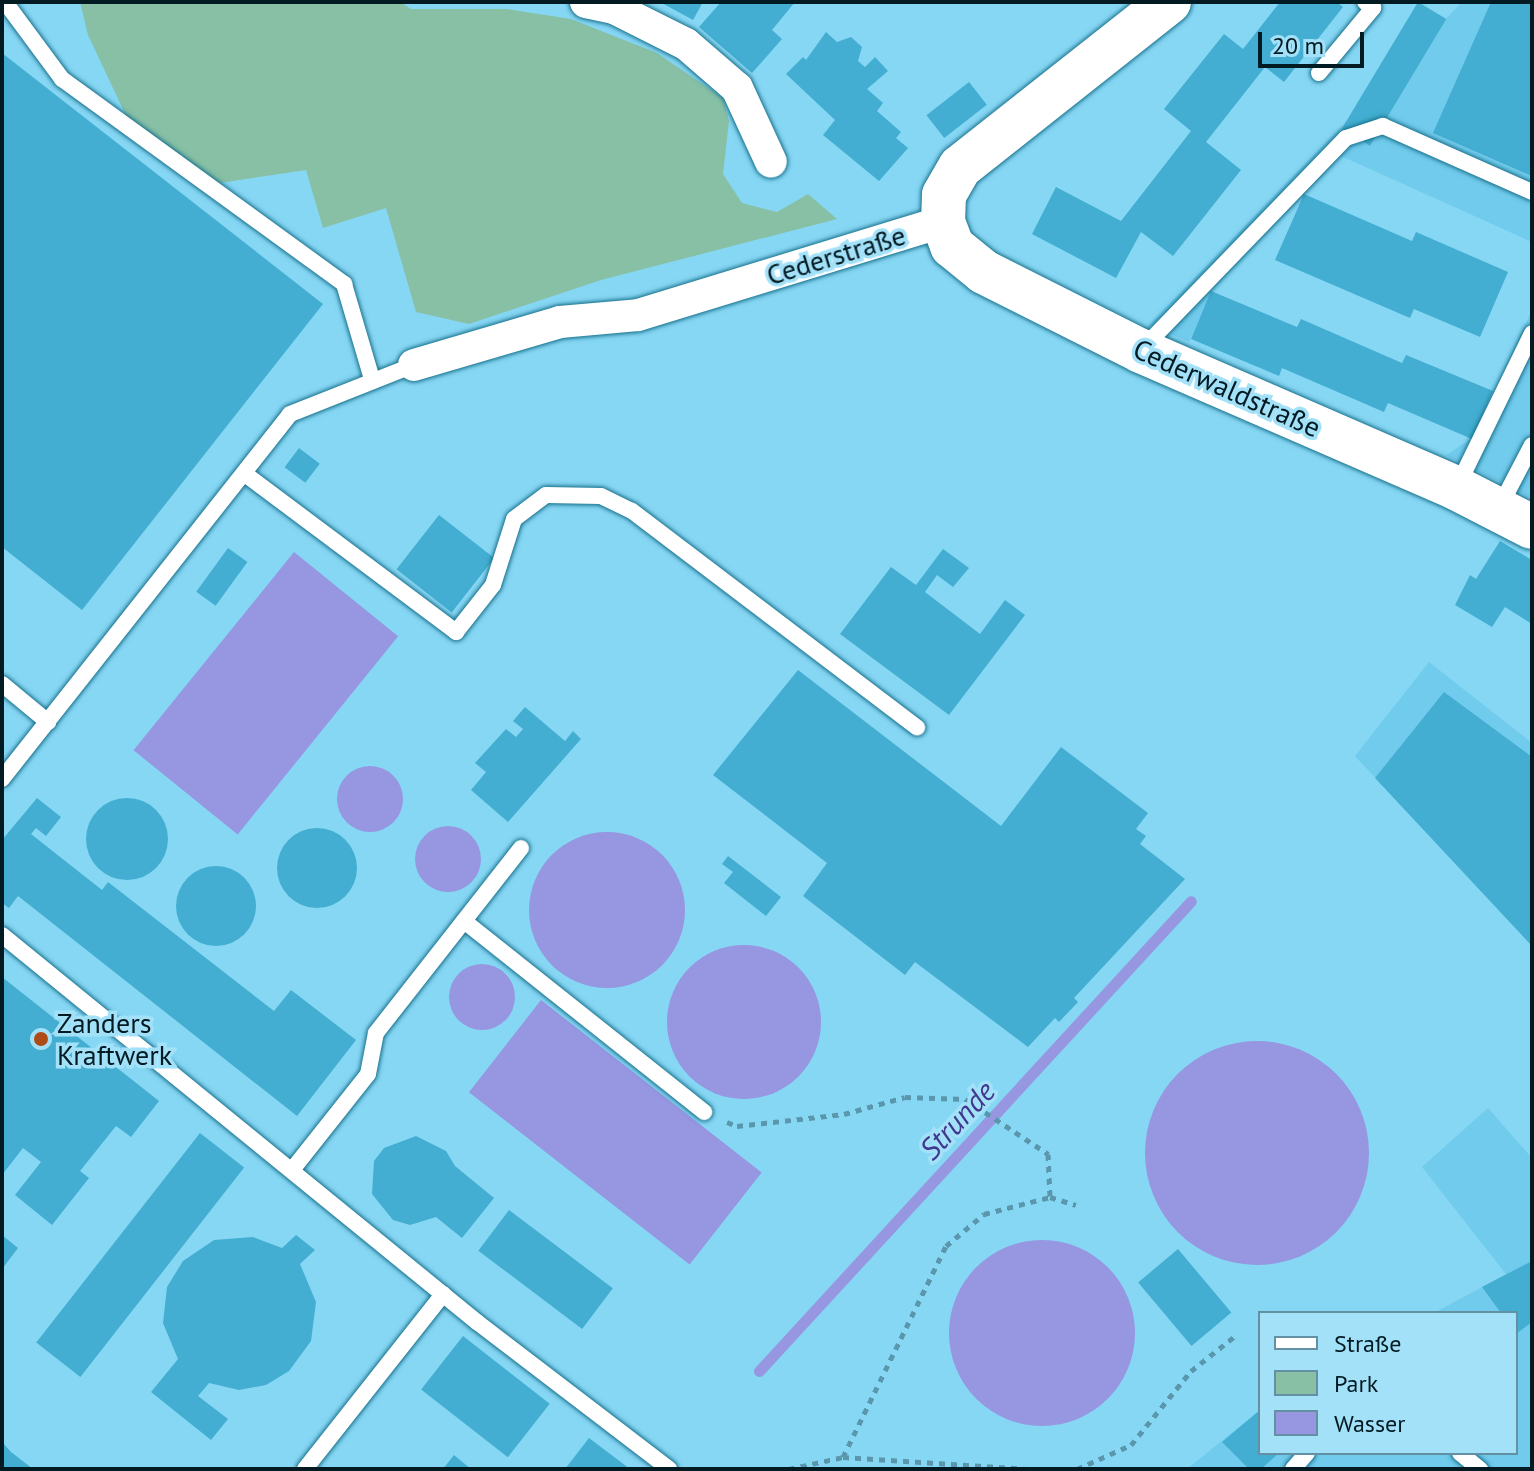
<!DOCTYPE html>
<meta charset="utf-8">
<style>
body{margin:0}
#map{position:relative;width:1534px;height:1471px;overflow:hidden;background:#86d7f4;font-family:"PT Sans",sans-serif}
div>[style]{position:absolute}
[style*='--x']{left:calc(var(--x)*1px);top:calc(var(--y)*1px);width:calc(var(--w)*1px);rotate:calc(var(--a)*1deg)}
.built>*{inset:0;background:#71cbec}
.green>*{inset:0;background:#87c0a5}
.water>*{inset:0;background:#9696e1;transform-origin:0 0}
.round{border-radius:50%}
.stream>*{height:11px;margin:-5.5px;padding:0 5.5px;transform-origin:5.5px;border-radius:5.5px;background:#9696e1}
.building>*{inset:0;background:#43aed1;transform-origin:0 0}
.path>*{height:5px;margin-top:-2.5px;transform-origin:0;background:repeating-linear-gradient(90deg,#5a97ad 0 6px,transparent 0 12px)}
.roads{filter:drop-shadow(0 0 2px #18718c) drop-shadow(0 0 2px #18718c)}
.lane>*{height:16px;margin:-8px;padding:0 8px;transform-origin:8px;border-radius:8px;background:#fff}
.street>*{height:32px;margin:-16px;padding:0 16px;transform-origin:16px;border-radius:16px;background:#fff}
.secondary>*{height:44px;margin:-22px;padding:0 22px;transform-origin:22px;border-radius:22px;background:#fff}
.dots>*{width:22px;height:22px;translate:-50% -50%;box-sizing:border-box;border:4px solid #a3e1f9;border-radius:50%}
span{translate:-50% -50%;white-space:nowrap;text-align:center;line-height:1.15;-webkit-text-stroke:7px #a3e1f9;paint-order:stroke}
.street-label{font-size:28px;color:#021a22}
.poi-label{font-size:28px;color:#021a22}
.left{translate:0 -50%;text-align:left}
.water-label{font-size:30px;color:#41378e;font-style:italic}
.frame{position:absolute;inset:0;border:4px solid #021a22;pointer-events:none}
.legend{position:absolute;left:1258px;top:1311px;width:260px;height:144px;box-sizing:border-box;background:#a3e1f9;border:2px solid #6391a3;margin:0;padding:10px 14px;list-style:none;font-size:24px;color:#021a22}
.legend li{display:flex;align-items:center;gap:16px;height:40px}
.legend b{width:40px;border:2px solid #6391a3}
.scale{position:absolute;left:1258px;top:32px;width:106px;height:36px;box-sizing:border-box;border:4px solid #021a22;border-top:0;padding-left:10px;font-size:24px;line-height:28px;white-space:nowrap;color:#021a22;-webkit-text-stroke:6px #a3e1f9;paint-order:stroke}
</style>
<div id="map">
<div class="built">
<div style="clip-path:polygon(1462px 2px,1532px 6px,1532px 242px,1341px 156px,1212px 290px,1189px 342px,1149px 325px)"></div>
<div style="clip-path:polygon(1532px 310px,1532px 498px,1446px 455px,1472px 438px)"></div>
<div style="clip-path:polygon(1429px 662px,1532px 743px,1532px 946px,1355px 756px)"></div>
<div style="clip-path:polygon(1488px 1108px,1532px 1158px,1532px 1469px,1187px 1469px,1260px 1410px,1260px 1453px,1516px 1453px,1516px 1313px,1434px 1313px,1506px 1274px,1422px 1167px)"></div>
</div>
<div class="green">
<div style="clip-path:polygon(80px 2px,400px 2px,411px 9px,507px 9px,571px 19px,657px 53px,723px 98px,729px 121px,723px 174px,742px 203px,777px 212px,808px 194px,837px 219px,601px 280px,469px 324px,416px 312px,386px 208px,323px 228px,306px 170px,213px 184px,129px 122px,88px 35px)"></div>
</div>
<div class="water">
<div style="left:294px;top:552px;width:134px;height:255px;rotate:39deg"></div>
<div class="round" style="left:337px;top:766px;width:66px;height:66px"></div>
<div class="round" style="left:415px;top:826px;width:66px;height:66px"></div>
<div class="round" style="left:529px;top:832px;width:156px;height:156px"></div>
<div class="round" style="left:667px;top:945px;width:154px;height:154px"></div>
<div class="round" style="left:449px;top:964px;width:66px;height:66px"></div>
<div style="left:541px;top:1000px;width:280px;height:117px;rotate:38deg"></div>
<div class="round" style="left:1145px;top:1041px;width:224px;height:224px"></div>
<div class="round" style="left:949px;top:1240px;width:186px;height:186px"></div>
</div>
<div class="stream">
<div style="--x:759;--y:1371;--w:638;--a:-47.41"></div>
</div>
<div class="building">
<div style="clip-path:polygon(660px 2px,703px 2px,693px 20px)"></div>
<div style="clip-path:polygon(721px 2px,795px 2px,772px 30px,782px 39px,752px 73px,699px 27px)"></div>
<div style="clip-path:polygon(1280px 2px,1337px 2px,1343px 7px,1284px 82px,1265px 67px,1206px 142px,1241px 170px,1173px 256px,1141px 232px,1116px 278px,1032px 234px,1056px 187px,1121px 221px,1191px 131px,1164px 109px,1224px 34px,1243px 49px)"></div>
<div style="left:1418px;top:2px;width:33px;height:148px;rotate:31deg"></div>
<div style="clip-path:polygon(1491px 2px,1532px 2px,1532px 176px,1433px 133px)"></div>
<div style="clip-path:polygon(826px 32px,837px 42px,851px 37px,862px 47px,858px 61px,865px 67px,875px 57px,888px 71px,867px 89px,883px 103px,877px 111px,901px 132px,896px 138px,908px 148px,879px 181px,823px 135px,835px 120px,786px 74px,803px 57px,806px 60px)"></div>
<div style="clip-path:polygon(2px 53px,323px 304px,82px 610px,2px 547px)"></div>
<div style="left:969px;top:82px;width:29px;height:54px;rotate:52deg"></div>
<div style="clip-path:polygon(1304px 194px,1412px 241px,1416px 232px,1508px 272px,1480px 337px,1414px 309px,1410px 318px,1275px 260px)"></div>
<div style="clip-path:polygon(1211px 291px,1297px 327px,1301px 319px,1402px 363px,1406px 355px,1493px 391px,1472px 439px,1388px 403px,1384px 412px,1282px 368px,1279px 376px,1191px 339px)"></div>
<div style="left:299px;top:448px;width:26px;height:24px;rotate:37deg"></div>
<div style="left:439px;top:515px;width:70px;height:69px;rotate:38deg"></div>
<div style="clip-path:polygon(1500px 541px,1532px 560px,1532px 624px,1505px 607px,1492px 627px,1455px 605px,1470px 575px,1476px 579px)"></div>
<div style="left:228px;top:548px;width:24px;height:54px;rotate:36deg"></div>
<div style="clip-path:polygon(943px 549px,969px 568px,953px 587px,937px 575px,925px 592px,980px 634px,1005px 600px,1025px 615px,949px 715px,840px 634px,891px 567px,916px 585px)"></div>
<div style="clip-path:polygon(798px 670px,1001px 826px,1061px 747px,1148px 813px,1136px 829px,1146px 836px,1140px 844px,1185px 879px,1074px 998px,1078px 1002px,1059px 1022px,1055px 1018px,1028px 1047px,915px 962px,905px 975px,803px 896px,827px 863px,713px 775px)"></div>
<div style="clip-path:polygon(1444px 692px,1532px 757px,1532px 946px,1375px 778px)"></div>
<div style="clip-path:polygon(525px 707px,565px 741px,573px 731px,581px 739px,508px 822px,471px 790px,486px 772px,475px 763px,506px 729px,516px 737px,523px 729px,513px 721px)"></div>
<div class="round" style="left:86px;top:798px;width:82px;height:82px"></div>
<div style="clip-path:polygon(37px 798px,61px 817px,46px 836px,36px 828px,31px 834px,102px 890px,108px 882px,274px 1011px,291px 990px,356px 1040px,297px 1116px,18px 896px,9px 908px,2px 903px,2px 840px)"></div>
<div class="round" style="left:277px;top:828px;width:80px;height:80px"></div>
<div style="clip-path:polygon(728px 856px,781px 897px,766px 916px,724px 883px,733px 872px,722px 864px)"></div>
<div class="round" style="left:176px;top:866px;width:80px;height:80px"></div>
<div style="clip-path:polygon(2px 977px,159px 1101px,131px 1137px,116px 1126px,80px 1171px,89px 1178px,52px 1225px,15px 1195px,41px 1162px,23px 1148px,2px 1175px)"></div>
<div style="left:200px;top:1133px;width:56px;height:266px;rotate:38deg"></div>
<div style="clip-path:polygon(416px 1136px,446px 1151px,455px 1166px,494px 1198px,462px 1238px,436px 1217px,410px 1225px,393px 1220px,372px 1194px,374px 1161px,384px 1148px)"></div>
<div style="left:509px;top:1210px;width:130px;height:51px;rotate:37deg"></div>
<div style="clip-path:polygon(2px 1235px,18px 1248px,2px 1269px)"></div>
<div style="clip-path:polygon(296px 1235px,315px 1250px,300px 1264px,316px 1302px,311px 1341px,289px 1371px,266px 1385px,239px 1390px,209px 1383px,198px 1396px,228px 1419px,211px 1440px,151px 1392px,178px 1359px,163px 1323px,167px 1287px,183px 1261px,214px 1240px,253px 1237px,282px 1248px)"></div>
<div style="left:1178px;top:1249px;width:83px;height:52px;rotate:50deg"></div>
<div style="clip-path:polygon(1532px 1261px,1532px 1322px,1516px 1334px,1516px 1313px,1501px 1313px,1482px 1287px)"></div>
<div style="left:463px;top:1336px;width:110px;height:68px;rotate:38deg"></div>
<div style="clip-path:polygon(1260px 1410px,1260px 1453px,1279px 1453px,1261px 1469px,1249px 1469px,1222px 1442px)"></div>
<div style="clip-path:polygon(589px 1438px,630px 1469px,565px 1469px)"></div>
<div style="clip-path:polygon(2px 1442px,11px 1452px,33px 1469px,2px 1469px)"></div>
<div style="clip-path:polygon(454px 1455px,471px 1469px,443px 1469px)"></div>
</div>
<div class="path">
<div style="--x:727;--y:1122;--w:11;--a:22"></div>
<div style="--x:737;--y:1126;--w:108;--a:-6.4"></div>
<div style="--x:844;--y:1114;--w:63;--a:-15.6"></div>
<div style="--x:905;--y:1097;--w:60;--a:1.9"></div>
<div style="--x:965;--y:1099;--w:100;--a:33.5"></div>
<div style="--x:1048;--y:1154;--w:43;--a:87.3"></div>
<div style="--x:843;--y:1457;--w:235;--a:-64"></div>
<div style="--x:946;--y:1246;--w:50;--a:-40.1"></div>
<div style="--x:984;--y:1214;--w:68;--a:-14.4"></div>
<div style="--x:1050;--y:1197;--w:27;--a:17"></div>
<div style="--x:789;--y:1469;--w:55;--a:-12.5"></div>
<div style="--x:843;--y:1457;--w:188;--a:3.7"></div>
<div style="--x:1077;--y:1469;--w:59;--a:-24"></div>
<div style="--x:1131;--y:1445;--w:95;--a:-51"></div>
<div style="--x:1191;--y:1371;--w:56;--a:-38.5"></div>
</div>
<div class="roads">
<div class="lane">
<div style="--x:5;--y:2;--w:96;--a:53.5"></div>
<div style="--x:62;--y:79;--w:349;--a:36"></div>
<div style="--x:344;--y:284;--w:99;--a:73.6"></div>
<div style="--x:1319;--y:73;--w:85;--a:-50.3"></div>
<div style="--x:1373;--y:8;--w:10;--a:-143"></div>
<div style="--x:1143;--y:348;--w:292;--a:-46"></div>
<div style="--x:1346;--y:138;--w:39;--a:-18"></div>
<div style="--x:1383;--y:126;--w:163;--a:23.9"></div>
<div style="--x:245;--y:474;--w:264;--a:36.8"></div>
<div style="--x:456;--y:632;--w:60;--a:-51.8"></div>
<div style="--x:493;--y:585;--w:69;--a:-72.3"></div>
<div style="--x:514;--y:519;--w:40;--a:-37"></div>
<div style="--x:546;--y:495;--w:55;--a:1"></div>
<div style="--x:601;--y:496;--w:34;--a:26"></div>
<div style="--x:632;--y:511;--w:358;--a:37.2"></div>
<div style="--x:1457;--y:487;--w:171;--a:-64"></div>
<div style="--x:1499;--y:508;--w:71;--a:-62.4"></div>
<div style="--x:2;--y:684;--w:60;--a:39.6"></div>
<div style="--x:2;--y:779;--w:465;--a:-51.7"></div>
<div style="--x:290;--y:414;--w:133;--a:-21.6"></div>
<div style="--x:464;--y:921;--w:307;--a:38.5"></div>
<div style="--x:2;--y:935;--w:613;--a:39.17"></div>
<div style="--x:477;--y:1322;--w:242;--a:37.4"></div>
<div style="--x:292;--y:1170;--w:122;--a:-51.6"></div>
<div style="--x:368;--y:1074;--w:42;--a:-79"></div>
<div style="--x:376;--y:1033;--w:235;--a:-51.9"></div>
<div style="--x:1460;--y:1453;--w:26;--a:39"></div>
<div style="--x:305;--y:1469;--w:223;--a:-51.7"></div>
<div style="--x:1293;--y:1469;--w:21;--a:-49"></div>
</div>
<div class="street">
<div style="--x:586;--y:2;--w:29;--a:12"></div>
<div style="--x:614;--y:8;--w:80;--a:26.6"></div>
<div style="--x:686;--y:44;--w:67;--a:40.8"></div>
<div style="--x:737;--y:88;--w:81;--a:65.3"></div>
<div style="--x:414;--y:365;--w:152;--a:-16.4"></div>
<div style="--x:560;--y:322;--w:78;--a:-5.1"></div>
<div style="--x:638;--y:315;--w:319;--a:-17"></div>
</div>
<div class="secondary">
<div style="--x:1169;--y:2;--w:266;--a:141.7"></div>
<div style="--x:960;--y:167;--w:32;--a:120"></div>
<div style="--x:944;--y:195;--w:27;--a:92"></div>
<div style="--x:943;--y:222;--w:26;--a:69"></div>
<div style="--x:952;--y:246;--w:41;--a:39.1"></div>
<div style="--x:984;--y:272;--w:176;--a:26.7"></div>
<div style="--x:1141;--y:351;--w:344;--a:23.5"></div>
<div style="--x:1456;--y:488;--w:85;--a:27.2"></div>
</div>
</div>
<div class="dots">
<div style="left:41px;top:1039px;background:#af4b18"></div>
</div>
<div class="street-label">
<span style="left:836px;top:255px;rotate:-17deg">Cederstraße</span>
<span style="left:1227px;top:388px;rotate:24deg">Cederwaldstraße</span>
</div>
<div class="poi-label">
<span class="left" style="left:57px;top:1039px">Zanders<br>Kraftwerk</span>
</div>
<div class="water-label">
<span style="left:957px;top:1120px;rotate:-47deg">Strunde</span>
</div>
<div class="frame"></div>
<ul class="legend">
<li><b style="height:10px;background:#fff"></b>Straße</li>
<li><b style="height:22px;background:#87c0a5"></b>Park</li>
<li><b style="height:22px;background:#9696e1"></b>Wasser</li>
</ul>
<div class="scale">20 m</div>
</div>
